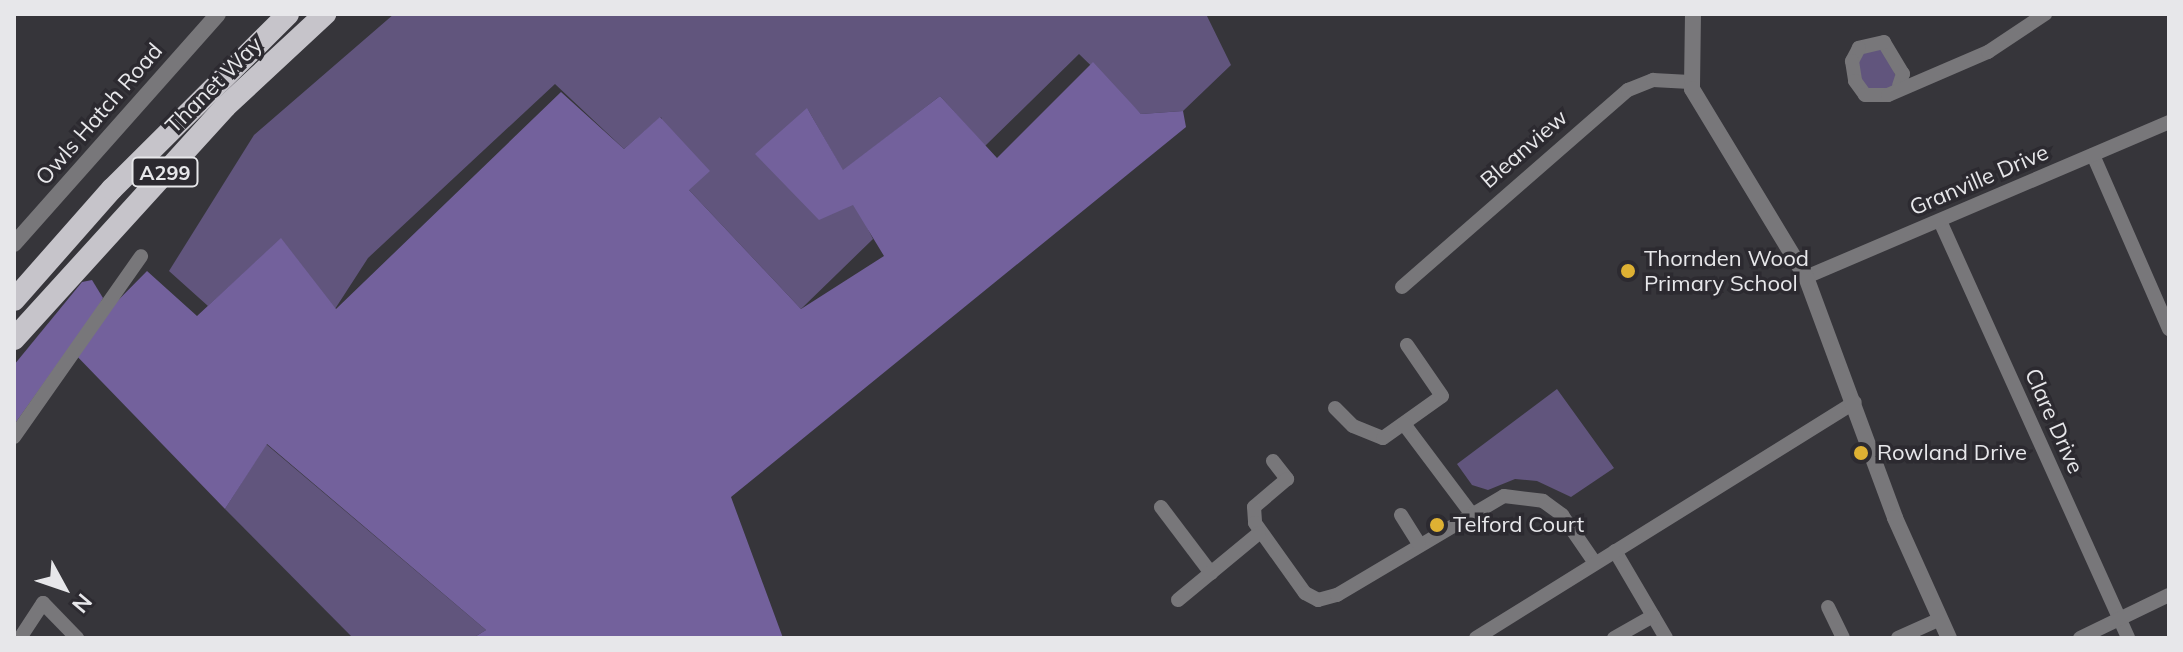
<!DOCTYPE html>
<style>
body{margin:0}
#map{position:relative;width:2183px;height:652px;overflow:hidden;background:#36353a;font-family:Mulish,sans-serif}
div>[style]{position:absolute}
[style*='--x']{left:calc(var(--x)*1px);top:calc(var(--y)*1px);width:calc(var(--w)*1px);rotate:calc(var(--a)*1deg)}
.green>*{inset:0;background:#61557d}
.forest>*{inset:0;background:#73619c}
.minor>*{height:14px;margin:-7px;padding:0 7px;transform-origin:7px;border-radius:7px;background:#78777a}
.tertiary>*{height:16px;margin:-8px;padding:0 8px;transform-origin:8px;border-radius:8px;background:#78777a}
.trunk>*{height:22px;margin:-11px;padding:0 11px;transform-origin:11px;border-radius:11px;background:#c6c4ca}
.dots>*{width:22px;height:22px;translate:-50% -50%;box-sizing:border-box;border:4px solid #2c2a30;border-radius:50%}
span{translate:-50% -50%;white-space:nowrap;text-align:center;line-height:1.15;-webkit-text-stroke:7px #2c2a30;paint-order:stroke}
.shield-label span{padding:2px 6px;background:#2c2a30;border:2px solid;border-radius:6px;-webkit-text-stroke-width:0}
.shield-label{font-size:20px;color:#e7e7ea;font-weight:700}
.street-label{font-size:22px;color:#e7e7ea}
.poi-label{font-size:22px;color:#e7e7ea}
.left{translate:0 -50%;text-align:left}
.frame{position:absolute;inset:0;border:16px solid #e7e7ea;pointer-events:none}
.north{position:absolute;left:24px;top:548px;width:80px;height:80px;-webkit-text-stroke:6px #2c2a30;paint-order:stroke;rotate:130deg;font-size:22px;font-weight:700;line-height:32px;text-align:center;color:#e7e7ea}
.north::after{content:'';display:block;margin:auto;width:28px;height:36px;background:#e7e7ea;clip-path:polygon(50% 0,100% 100%,50% 72%,0 100%)}
</style>
<div id="map">
<div class="green">
<div style="clip-path:polygon(394px 14px,1206px 14px,1231px 65px,1183px 111px,1141px 114px,1079px 54px,985px 146px,940px 96px,843px 171px,807px 108px,873px 239px,801px 309px,689px 190px,661px 117px,624px 149px,555px 84px,368px 258px,335px 309px,281px 239px,208px 306px,169px 271px,254px 135px)"></div>
<div style="clip-path:polygon(1884px 42px,1899px 86px,1865px 95px,1855px 81px,1859px 48px)"></div>
<div style="clip-path:polygon(1557px 389px,1614px 468px,1571px 497px,1537px 481px,1515px 479px,1488px 490px,1472px 485px,1457px 464px)"></div>
<div style="clip-path:polygon(266px 444px,486px 630px,473px 638px,353px 638px,225px 509px)"></div>
</div>
<div class="forest">
<div style="clip-path:polygon(1093px 62px,1141px 114px,1183px 111px,1186px 127px,731px 497px,783px 638px,473px 638px,486px 630px,267px 444px,225px 509px,70px 349px,147px 271px,197px 316px,281px 238px,336px 309px,561px 92px,624px 149px,660px 117px,710px 171px,689px 190px,801px 309px,884px 256px,853px 205px,819px 220px,755px 154px,807px 108px,843px 170px,940px 96px,997px 158px)"></div>
<div style="clip-path:polygon(92px 280px,103px 298px,97px 309px,14px 425px,14px 365px,82px 282px)"></div>
</div>
<div class="minor">
<div style="--x:1899;--y:86;--w:13;--a:-72"></div>
<div style="--x:1903;--y:74;--w:37;--a:-121"></div>
<div style="--x:1884;--y:42;--w:26;--a:167"></div>
<div style="--x:1859;--y:48;--w:15;--a:118"></div>
<div style="--x:1852;--y:61;--w:20;--a:81"></div>
<div style="--x:1855;--y:81;--w:17;--a:54"></div>
<div style="--x:1865;--y:95;--w:23;--a:0"></div>
<div style="--x:1888;--y:95;--w:109;--a:-23.3"></div>
<div style="--x:1988;--y:52;--w:69;--a:-33.7"></div>
<div style="--x:2093;--y:155;--w:190;--a:66.4"></div>
<div style="--x:1940;--y:221;--w:457;--a:65.7"></div>
<div style="--x:1806;--y:277;--w:395;--a:-23.1"></div>
<div style="--x:1402;--y:287;--w:300;--a:-41.1"></div>
<div style="--x:1628;--y:90;--w:27;--a:-22"></div>
<div style="--x:1653;--y:80;--w:37;--a:3"></div>
<div style="--x:1335;--y:408;--w:25;--a:45"></div>
<div style="--x:1353;--y:426;--w:32;--a:22"></div>
<div style="--x:1383;--y:438;--w:72;--a:-35.4"></div>
<div style="--x:1442;--y:396;--w:62;--a:-124.5"></div>
<div style="--x:1404;--y:424;--w:110;--a:53.1"></div>
<div style="--x:14;--y:437;--w:221;--a:-54.9"></div>
<div style="--x:1273;--y:461;--w:23;--a:52"></div>
<div style="--x:1287;--y:479;--w:43;--a:139.7"></div>
<div style="--x:1254;--y:507;--w:16;--a:86"></div>
<div style="--x:1255;--y:523;--w:86;--a:54.5"></div>
<div style="--x:1305;--y:593;--w:15;--a:28"></div>
<div style="--x:1318;--y:600;--w:20;--a:-15"></div>
<div style="--x:1337;--y:595;--w:194;--a:-30.7"></div>
<div style="--x:1504;--y:496;--w:39;--a:7"></div>
<div style="--x:1543;--y:501;--w:24;--a:36"></div>
<div style="--x:1562;--y:515;--w:58;--a:55.5"></div>
<div style="--x:1161;--y:507;--w:83;--a:52.9"></div>
<div style="--x:1401;--y:515;--w:34;--a:58"></div>
<div style="--x:1615;--y:551;--w:101;--a:59.6"></div>
<div style="--x:1178;--y:600;--w:105;--a:-39.6"></div>
<div style="--x:1828;--y:607;--w:34;--a:64"></div>
<div style="--x:20;--y:638;--w:42;--a:-56.7"></div>
<div style="--x:43;--y:603;--w:49;--a:45.8"></div>
<div style="--x:1476;--y:638;--w:446;--a:-31.9"></div>
<div style="--x:1614;--y:638;--w:45;--a:-29.4"></div>
<div style="--x:1898;--y:638;--w:46;--a:-24.3"></div>
<div style="--x:2080;--y:638;--w:99;--a:-25.8"></div>
</div>
<div class="tertiary">
<div style="--x:1693;--y:14;--w:75;--a:90.8"></div>
<div style="--x:1692;--y:89;--w:220;--a:58.8"></div>
<div style="--x:1806;--y:277;--w:257;--a:69.7"></div>
<div style="--x:1895;--y:518;--w:132;--a:65.8"></div>
<div style="--x:14;--y:244;--w:307;--a:-48.4"></div>
</div>
<div class="trunk">
<div style="--x:14;--y:300;--w:148;--a:-48.6"></div>
<div style="--x:112;--y:189;--w:248;--a:-44.8"></div>
<div style="--x:14;--y:339;--w:314;--a:-47.7"></div>
<div style="--x:225;--y:107;--w:137;--a:-42.9"></div>
</div>
<div class="dots">
<div style="left:1628px;top:271px;background:#deb133"></div>
<div style="left:1861px;top:453px;background:#deb133"></div>
<div style="left:1437px;top:525px;background:#deb133"></div>
</div>
<div class="shield-label">
<span style="left:165px;top:172px">A299</span>
</div>
<div class="street-label">
<span style="left:214px;top:85px;rotate:-45deg">Thanet Way</span>
<span style="left:99px;top:114px;rotate:-49deg">Owls Hatch Road</span>
<span style="left:1524px;top:149px;rotate:-41deg">Bleanview</span>
<span style="left:1979px;top:180px;rotate:-23deg">Granville Drive</span>
<span style="left:2054px;top:421px;rotate:66deg">Clare Drive</span>
</div>
<div class="poi-label">
<span class="left" style="left:1644px;top:271px">Thornden Wood<br>Primary School</span>
<span class="left" style="left:1877px;top:453px">Rowland Drive</span>
<span class="left" style="left:1453px;top:525px">Telford Court</span>
</div>
<div class="frame"></div>
<div class="north">N</div>
</div>
